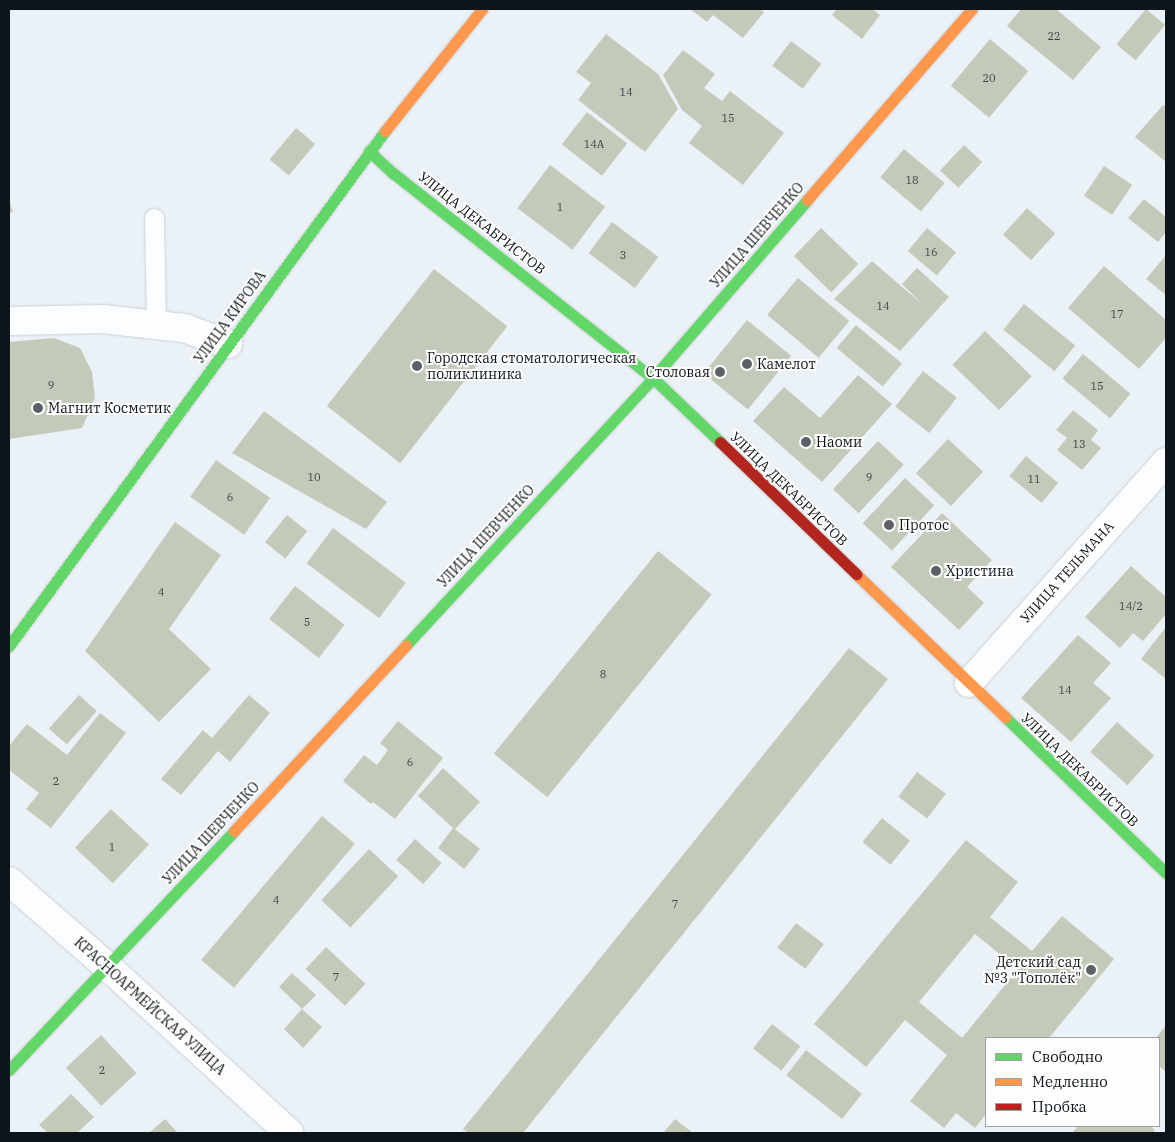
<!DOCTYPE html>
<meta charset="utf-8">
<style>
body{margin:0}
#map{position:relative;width:1175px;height:1142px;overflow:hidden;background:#ebf2f7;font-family:"IBM Plex Serif",serif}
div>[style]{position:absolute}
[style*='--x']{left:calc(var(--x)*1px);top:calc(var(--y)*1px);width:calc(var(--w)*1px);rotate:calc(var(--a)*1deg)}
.building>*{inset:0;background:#c4caba;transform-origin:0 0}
.roads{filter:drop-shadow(0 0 1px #c9d0d5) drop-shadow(0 0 1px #c9d0d5)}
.lane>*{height:19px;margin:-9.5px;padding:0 9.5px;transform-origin:9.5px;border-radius:9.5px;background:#fcfdfe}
.street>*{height:28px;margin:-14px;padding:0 14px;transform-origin:14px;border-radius:14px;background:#fcfdfe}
.fast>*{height:11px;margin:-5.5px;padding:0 5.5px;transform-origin:5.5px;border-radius:5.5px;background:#63d668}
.slow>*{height:11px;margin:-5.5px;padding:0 5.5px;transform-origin:5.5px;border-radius:5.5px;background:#ff974d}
.jam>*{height:11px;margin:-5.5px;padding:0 5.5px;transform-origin:5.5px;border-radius:5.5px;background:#b3261e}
.dots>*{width:14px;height:14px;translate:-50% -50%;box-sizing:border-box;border:2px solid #fefefe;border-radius:50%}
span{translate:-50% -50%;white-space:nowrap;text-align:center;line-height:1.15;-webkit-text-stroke:4px #fefefe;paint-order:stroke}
.number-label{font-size:11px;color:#3c4242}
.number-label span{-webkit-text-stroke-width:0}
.street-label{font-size:14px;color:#0e151a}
.poi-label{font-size:14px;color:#0e151a}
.left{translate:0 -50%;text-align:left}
.right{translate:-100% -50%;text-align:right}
.frame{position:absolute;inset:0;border:10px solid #0e151a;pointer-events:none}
.legend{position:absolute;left:985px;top:1037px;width:175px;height:90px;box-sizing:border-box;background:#fefefe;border:1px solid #9ea1a3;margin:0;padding:6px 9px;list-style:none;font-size:15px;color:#0e151a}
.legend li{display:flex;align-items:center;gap:10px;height:25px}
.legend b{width:25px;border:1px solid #9ea1a3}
</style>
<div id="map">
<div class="building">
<div style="clip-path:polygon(690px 9px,760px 9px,764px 12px,743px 38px,713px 15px,707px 22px)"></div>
<div style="clip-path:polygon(837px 9px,872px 9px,880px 15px,862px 39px,832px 15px)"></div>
<div style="clip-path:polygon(1021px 9px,1056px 9px,1101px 47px,1073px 80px,1007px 26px)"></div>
<div style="left:1146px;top:9px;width:25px;height:46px;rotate:40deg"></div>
<div style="clip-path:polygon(606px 34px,658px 74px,678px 109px,645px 152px,578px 100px,591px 83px,576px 72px)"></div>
<div style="left:990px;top:39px;width:50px;height:61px;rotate:40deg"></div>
<div style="left:791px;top:41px;width:38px;height:31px;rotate:37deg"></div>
<div style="clip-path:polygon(683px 50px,715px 74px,704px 88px,722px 101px,730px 91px,784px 133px,743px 185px,689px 143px,702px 126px,682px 110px,663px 75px)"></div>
<div style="clip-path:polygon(1163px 105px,1166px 107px,1166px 162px,1135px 137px)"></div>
<div style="left:587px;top:112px;width:51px;height:41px;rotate:38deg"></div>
<div style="left:296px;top:128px;width:25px;height:41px;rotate:40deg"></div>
<div style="left:964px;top:145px;width:25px;height:35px;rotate:43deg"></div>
<div style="left:904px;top:149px;width:53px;height:37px;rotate:40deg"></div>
<div style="left:550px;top:165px;width:69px;height:54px;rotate:37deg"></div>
<div style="left:1104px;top:166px;width:34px;height:36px;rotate:34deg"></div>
<div style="clip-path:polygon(1144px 199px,1166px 217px,1166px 232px,1158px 242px,1128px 218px)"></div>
<div style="clip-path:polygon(9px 200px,13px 212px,9px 213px)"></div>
<div style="left:1027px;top:208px;width:38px;height:36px;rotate:42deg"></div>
<div style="left:612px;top:222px;width:58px;height:39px;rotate:37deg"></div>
<div style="left:821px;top:228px;width:52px;height:39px;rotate:44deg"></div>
<div style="left:927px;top:228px;width:38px;height:30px;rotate:40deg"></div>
<div style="clip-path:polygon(1166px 255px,1166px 295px,1146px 279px)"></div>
<div style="clip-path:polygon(872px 261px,922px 304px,902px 284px,917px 268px,949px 297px,900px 351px,834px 299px)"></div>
<div style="clip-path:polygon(1104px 266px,1166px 320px,1166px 338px,1139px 369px,1068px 308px)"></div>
<div style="left:434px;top:269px;width:93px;height:174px;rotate:38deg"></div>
<div style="left:798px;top:278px;width:67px;height:48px;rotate:40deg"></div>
<div style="left:1024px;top:304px;width:66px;height:33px;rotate:39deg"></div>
<div style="left:747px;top:320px;width:57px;height:69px;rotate:39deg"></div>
<div style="left:856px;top:325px;width:60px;height:30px;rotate:40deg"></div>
<div style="left:985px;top:331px;width:65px;height:47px;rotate:44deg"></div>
<div style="clip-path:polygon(54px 338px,80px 348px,92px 372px,95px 398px,82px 428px,9px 439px,9px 342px)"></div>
<div style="left:1083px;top:354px;width:62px;height:32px;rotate:40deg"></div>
<div style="left:923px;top:371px;width:43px;height:45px;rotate:38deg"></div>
<div style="clip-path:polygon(858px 375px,892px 404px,822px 482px,753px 421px,784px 387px,820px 418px)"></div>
<div style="clip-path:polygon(1073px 410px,1098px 430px,1091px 440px,1101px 448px,1082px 470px,1057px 450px,1067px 438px,1056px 430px)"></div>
<div style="clip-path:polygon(264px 411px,387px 502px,366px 529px,232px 453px)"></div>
<div style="left:948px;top:439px;width:48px;height:47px;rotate:43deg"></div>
<div style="left:878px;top:441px;width:35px;height:66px;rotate:43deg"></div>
<div style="left:1026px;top:456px;width:42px;height:26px;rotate:40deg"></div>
<div style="left:216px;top:460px;width:66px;height:45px;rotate:35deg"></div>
<div style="left:905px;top:478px;width:40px;height:62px;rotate:43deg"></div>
<div style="clip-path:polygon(942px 513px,992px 560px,967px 587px,984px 603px,959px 630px,891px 567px)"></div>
<div style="left:287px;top:515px;width:26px;height:35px;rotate:39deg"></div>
<div style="clip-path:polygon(175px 522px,221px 555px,169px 629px,211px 669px,159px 722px,85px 651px)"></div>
<div style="left:333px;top:528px;width:91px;height:44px;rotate:37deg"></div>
<div style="left:658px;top:551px;width:69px;height:261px;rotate:39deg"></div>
<div style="clip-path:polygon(1131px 566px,1166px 597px,1166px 614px,1143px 641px,1133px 633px,1120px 648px,1085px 617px)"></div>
<div style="left:295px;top:586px;width:63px;height:42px;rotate:38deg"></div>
<div style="clip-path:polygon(1166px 627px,1166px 679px,1141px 659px)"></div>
<div style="clip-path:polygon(1078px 635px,1111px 663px,1093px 683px,1111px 698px,1071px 742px,1021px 698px)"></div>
<div style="clip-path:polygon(849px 648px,888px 679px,523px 1133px,468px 1133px,463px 1129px)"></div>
<div style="left:79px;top:695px;width:24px;height:45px;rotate:42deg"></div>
<div style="clip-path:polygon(249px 695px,270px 713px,230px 762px,218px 751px,181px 795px,161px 779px,203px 730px,212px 738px)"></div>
<div style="clip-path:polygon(100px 713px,126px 733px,51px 828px,26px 809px,39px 793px,9px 770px,9px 746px,27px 724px,67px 755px)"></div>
<div style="clip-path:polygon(398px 721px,443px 758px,395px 819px,373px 802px,371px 804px,343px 781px,364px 755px,377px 765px,388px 750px,380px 743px)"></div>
<div style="left:1117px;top:722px;width:50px;height:40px;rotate:42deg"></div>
<div style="clip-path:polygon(443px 768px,480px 802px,455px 829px,480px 849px,464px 869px,438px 848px,453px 828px,418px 796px)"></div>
<div style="left:917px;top:772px;width:36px;height:31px;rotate:37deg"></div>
<div style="left:111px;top:809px;width:52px;height:53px;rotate:43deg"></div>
<div style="left:322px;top:816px;width:43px;height:188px;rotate:40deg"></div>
<div style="left:882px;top:818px;width:36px;height:31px;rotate:39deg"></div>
<div style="left:415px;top:839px;width:36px;height:28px;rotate:42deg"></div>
<div style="clip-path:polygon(evenodd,966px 840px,1018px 882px,990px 917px,1032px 951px,1062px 916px,1114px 959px,1049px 1038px,986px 1038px,986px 1114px,975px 1128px,956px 1113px,944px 1128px,910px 1101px,947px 1055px,905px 1020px,866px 1067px,814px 1024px,966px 840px,975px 934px,1018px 969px,962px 1038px,919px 1002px,975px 934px)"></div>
<div style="left:369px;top:849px;width:40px;height:70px;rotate:43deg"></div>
<div style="left:796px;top:923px;width:35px;height:31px;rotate:37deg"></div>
<div style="left:326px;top:947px;width:54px;height:30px;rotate:43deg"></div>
<div style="clip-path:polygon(292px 973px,316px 995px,302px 1009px,322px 1027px,303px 1048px,284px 1029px,302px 1009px,279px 987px)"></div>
<div style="left:772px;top:1024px;width:36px;height:31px;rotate:38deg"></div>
<div style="clip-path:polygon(1166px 1025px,1166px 1072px,1159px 1066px,1159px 1038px,1156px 1038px)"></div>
<div style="left:101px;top:1035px;width:52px;height:48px;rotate:47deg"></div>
<div style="left:806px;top:1050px;width:71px;height:32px;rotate:38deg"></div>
<div style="clip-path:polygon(71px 1094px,94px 1117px,77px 1133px,48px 1133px,39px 1125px)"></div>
<div style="clip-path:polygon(165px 1119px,178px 1133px,149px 1133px)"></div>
<div style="clip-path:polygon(675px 1119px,693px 1133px,663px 1133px)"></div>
<div style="clip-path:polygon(1078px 1126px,1150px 1126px,1155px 1130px,1153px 1133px,1072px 1133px)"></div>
</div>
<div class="roads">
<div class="lane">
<div style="--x:154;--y:218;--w:107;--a:88.9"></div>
</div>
<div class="street">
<div style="--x:9;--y:321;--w:93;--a:-1.2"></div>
<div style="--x:102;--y:319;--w:82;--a:6.3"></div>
<div style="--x:184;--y:328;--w:47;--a:20"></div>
<div style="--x:969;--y:683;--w:296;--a:-48.3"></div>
<div style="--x:9;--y:881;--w:131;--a:41"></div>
<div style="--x:108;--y:967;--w:246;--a:42.5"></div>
</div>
<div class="fast">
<div style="--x:369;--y:151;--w:33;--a:43"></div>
<div style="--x:393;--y:173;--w:331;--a:38.3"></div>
<div style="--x:653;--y:378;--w:93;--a:43.7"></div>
<div style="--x:406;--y:645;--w:364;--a:-47.2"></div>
<div style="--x:653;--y:378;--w:235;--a:-49.1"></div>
<div style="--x:9;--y:646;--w:638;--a:-53.87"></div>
<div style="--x:1005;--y:717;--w:224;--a:44.1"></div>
<div style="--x:9;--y:1070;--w:328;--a:-46.7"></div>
</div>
<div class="slow">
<div style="--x:385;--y:131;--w:156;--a:-51.5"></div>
<div style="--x:807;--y:200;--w:252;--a:-49.2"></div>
<div style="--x:856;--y:574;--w:207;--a:43.8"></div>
<div style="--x:234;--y:831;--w:253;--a:-47.2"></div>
</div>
<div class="jam">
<div style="--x:720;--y:442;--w:190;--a:44.1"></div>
</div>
</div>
<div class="dots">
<div style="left:747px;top:364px;background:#5b6267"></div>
<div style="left:417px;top:366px;background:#5b6267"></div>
<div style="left:720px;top:372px;background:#5b6267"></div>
<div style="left:38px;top:408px;background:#5b6267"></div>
<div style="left:806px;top:442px;background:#5b6267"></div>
<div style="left:889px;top:525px;background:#5b6267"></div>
<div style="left:936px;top:571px;background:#5b6267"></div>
<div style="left:1091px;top:970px;background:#5b6267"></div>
</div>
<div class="number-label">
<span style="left:1054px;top:36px">22</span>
<span style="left:989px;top:78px">20</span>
<span style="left:626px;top:92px">14</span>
<span style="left:728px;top:118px">15</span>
<span style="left:594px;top:144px">14А</span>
<span style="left:912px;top:180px">18</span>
<span style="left:560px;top:207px">1</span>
<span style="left:931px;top:252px">16</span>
<span style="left:623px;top:255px">3</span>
<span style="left:883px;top:306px">14</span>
<span style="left:1117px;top:314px">17</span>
<span style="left:51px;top:385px">9</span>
<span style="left:1097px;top:386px">15</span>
<span style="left:1079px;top:444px">13</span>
<span style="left:314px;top:477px">10</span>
<span style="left:869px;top:477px">9</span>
<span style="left:1034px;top:479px">11</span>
<span style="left:230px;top:497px">6</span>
<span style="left:161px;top:592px">4</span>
<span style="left:1131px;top:606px">14/2</span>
<span style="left:307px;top:622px">5</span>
<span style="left:603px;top:674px">8</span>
<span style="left:1065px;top:690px">14</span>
<span style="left:410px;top:762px">6</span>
<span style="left:56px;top:781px">2</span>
<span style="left:112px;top:847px">1</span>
<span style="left:276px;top:900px">4</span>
<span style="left:675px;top:904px">7</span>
<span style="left:336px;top:977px">7</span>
<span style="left:102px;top:1070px">2</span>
</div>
<div class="street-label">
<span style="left:482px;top:223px;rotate:38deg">УЛИЦА ДЕКАБРИСТОВ</span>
<span style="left:757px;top:235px;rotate:-49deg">УЛИЦА ШЕВЧЕНКО</span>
<span style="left:230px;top:317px;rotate:-54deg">УЛИЦА КИРОВА</span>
<span style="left:789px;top:489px;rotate:44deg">УЛИЦА ДЕКАБРИСТОВ</span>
<span style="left:486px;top:536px;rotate:-47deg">УЛИЦА ШЕВЧЕНКО</span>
<span style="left:1067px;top:572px;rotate:-48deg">УЛИЦА ТЕЛЬМАНА</span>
<span style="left:1080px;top:770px;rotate:44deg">УЛИЦА ДЕКАБРИСТОВ</span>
<span style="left:211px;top:833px;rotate:-47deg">УЛИЦА ШЕВЧЕНКО</span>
<span style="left:150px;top:1006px;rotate:42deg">КРАСНОАРМЕЙСКАЯ УЛИЦА</span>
</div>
<div class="poi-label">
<span class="left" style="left:427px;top:366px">Городская стоматологическая<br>поликлиника</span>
<span class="left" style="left:757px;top:364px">Камелот</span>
<span class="right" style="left:710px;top:372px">Столовая</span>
<span class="left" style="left:48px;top:408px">Магнит Косметик</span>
<span class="left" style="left:816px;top:442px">Наоми</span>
<span class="left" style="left:899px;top:525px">Протос</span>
<span class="left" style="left:946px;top:571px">Христина</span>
<span class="right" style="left:1081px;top:970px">Детский сад<br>№3 "Тополёк"</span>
</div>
<div class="frame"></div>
<ul class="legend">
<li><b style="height:6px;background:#63d668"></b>Свободно</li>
<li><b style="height:6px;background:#ff974d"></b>Медленно</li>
<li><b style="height:6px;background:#b3261e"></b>Пробка</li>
</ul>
</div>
